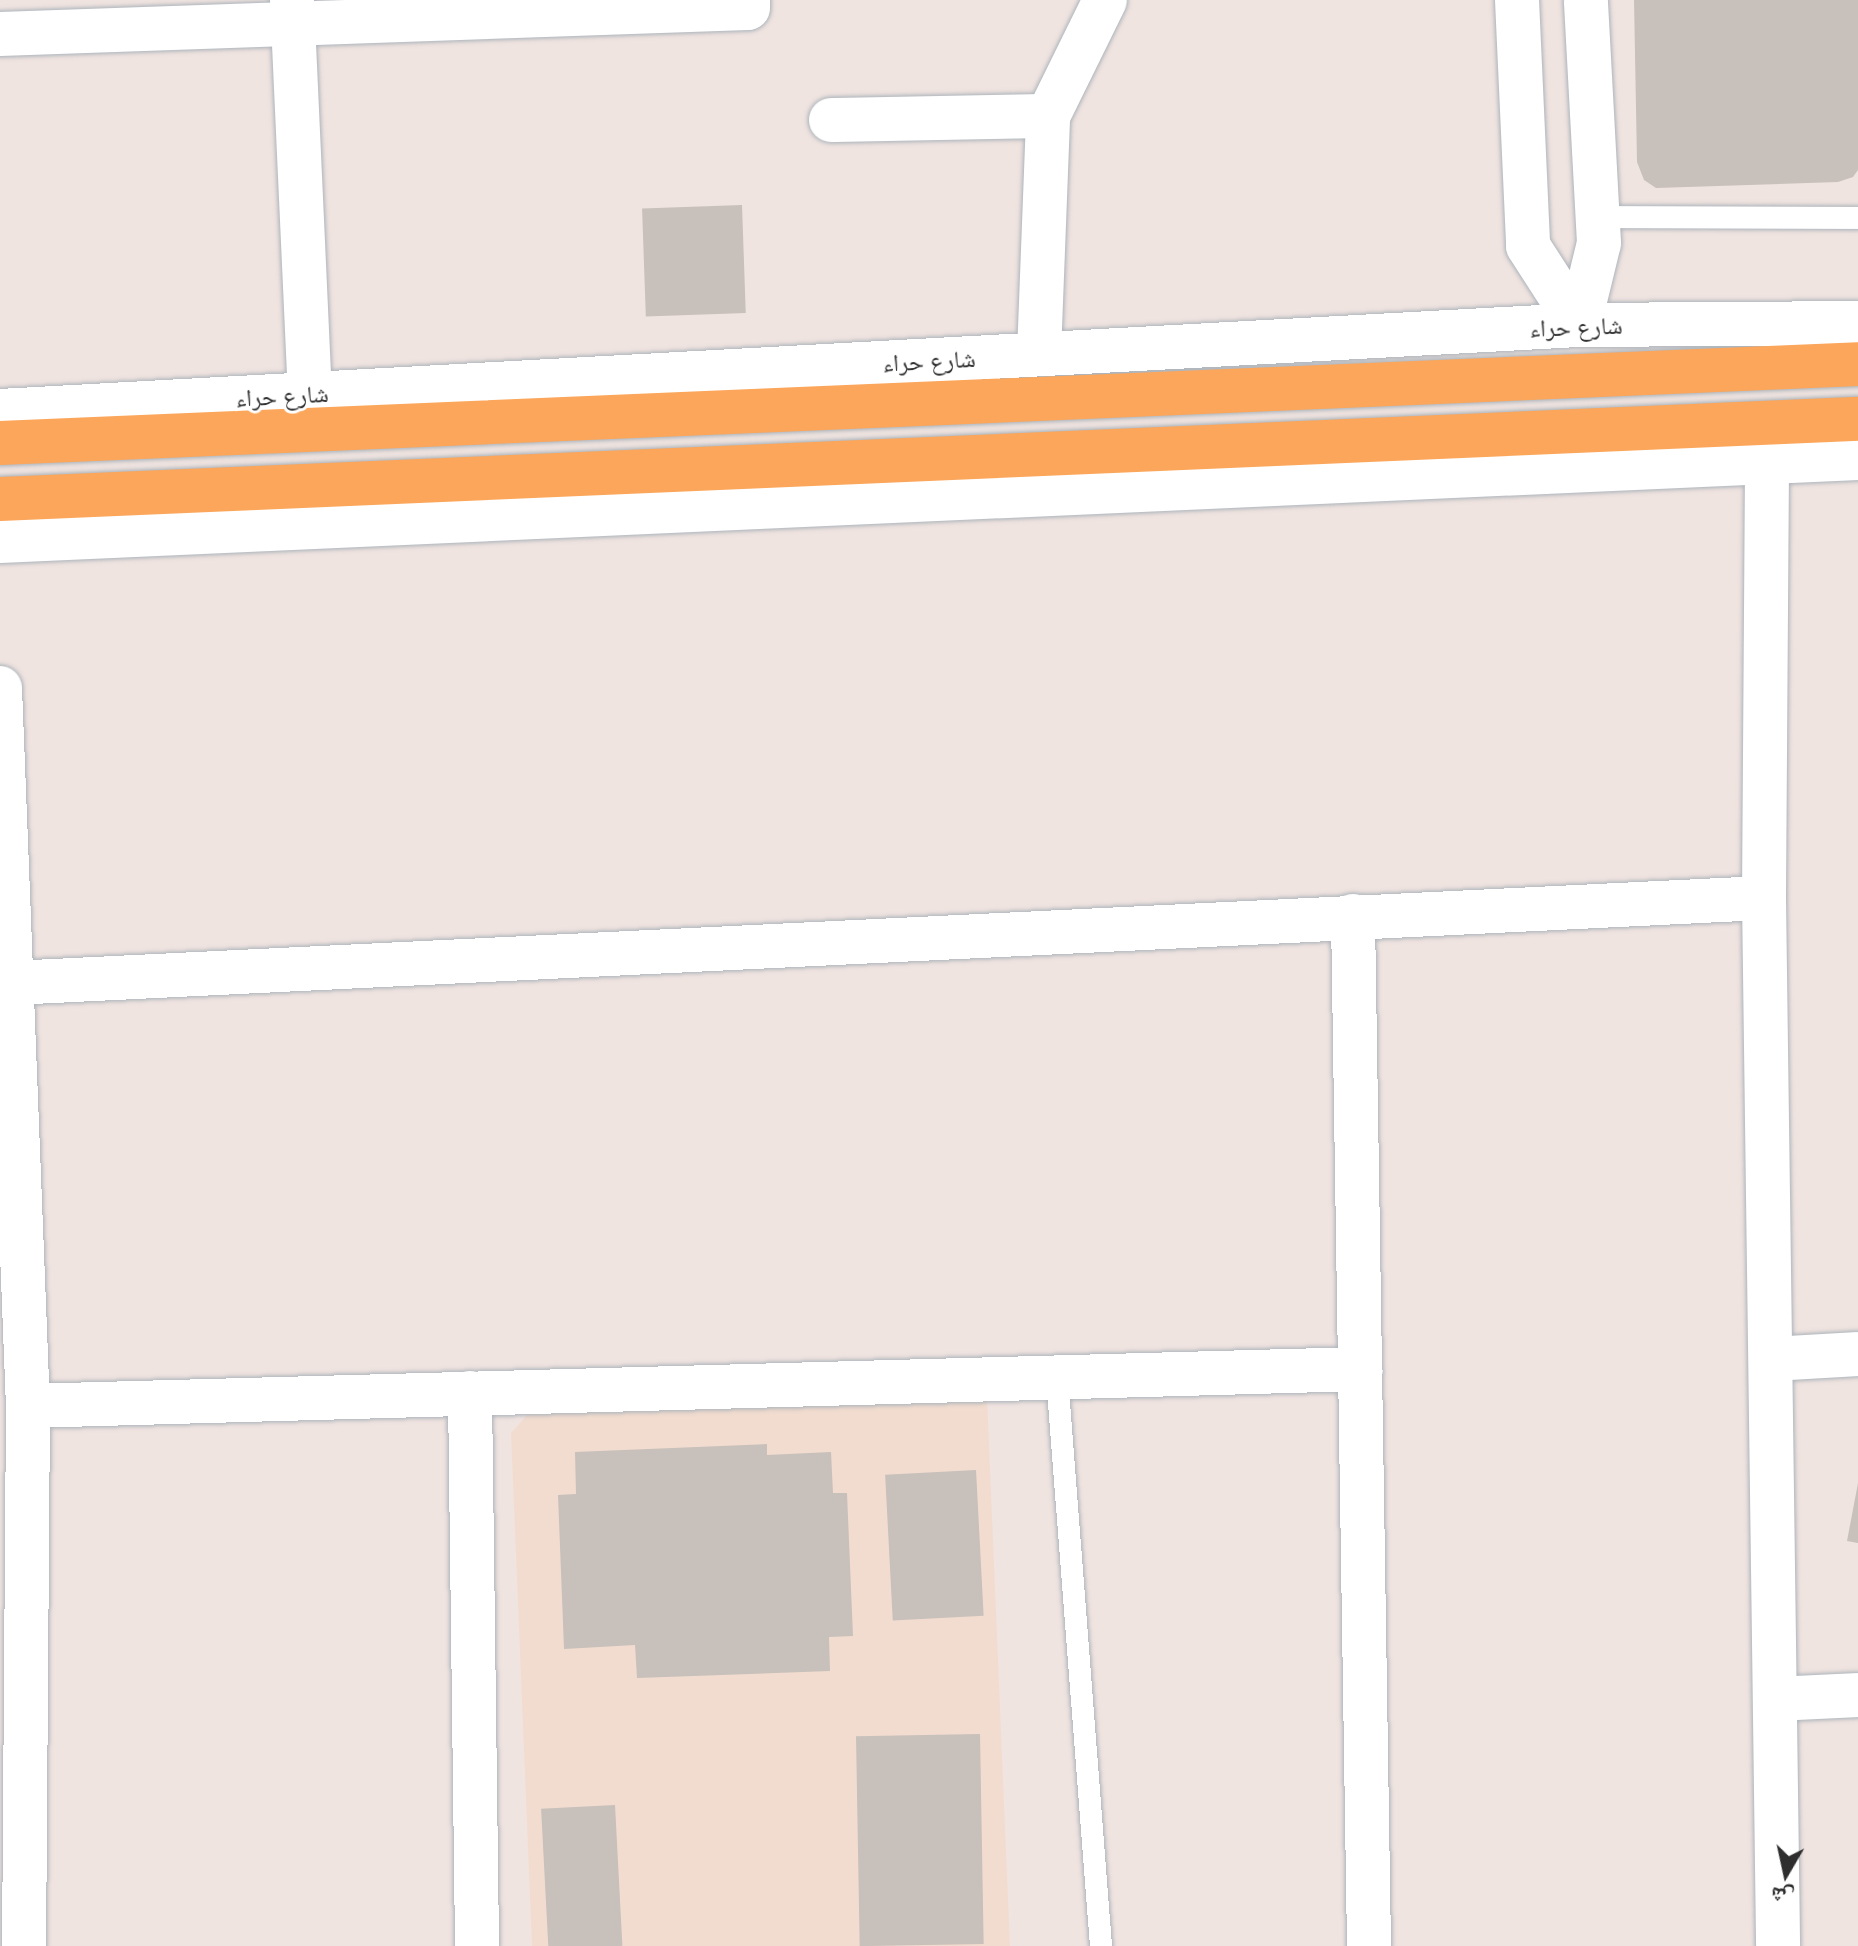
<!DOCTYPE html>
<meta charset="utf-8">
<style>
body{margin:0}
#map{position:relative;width:1858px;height:1946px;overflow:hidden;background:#f0e4e0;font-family:"Open Sans","Noto Naskh Arabic",sans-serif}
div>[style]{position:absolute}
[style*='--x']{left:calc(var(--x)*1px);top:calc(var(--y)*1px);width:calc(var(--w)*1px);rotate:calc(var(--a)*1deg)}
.education>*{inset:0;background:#f2dccf}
.building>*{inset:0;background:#c8c0bb;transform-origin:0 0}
.roads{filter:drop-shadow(0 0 2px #adb4bb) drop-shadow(0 0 2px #adb4bb)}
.lane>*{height:22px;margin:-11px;padding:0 11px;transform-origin:11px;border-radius:11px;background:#fff}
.street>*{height:44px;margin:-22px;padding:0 22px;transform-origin:22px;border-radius:22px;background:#fff}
.secondary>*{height:44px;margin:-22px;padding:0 22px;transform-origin:22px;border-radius:22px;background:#fff}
.primary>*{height:44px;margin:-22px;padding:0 22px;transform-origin:22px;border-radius:22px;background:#fba65a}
span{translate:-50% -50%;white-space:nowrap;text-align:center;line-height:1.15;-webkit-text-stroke:6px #fff;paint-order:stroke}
.street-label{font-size:24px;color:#2e2e2e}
.north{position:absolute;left:1746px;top:1834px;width:80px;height:80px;-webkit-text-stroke:6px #fff;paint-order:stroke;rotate:189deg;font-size:22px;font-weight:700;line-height:32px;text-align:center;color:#2e2e2e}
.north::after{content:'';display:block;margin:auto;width:28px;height:36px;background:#2e2e2e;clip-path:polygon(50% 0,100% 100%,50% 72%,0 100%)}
</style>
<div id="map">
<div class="education">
<div style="clip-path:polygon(987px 1396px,1010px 1946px,532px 1946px,511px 1433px,528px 1414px)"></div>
</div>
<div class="building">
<div style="clip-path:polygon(1634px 0,1858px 0,1858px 170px,1853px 177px,1838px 182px,1656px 188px,1644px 180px,1637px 162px)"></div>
<div style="left:742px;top:205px;width:108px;height:100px;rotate:88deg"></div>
<div style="clip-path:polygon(767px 1444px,767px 1455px,831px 1452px,833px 1493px,847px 1493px,853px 1636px,829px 1637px,830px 1671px,637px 1678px,635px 1645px,564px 1649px,558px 1495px,576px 1494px,575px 1452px)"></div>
<div style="left:976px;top:1470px;width:146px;height:91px;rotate:87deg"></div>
<div style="clip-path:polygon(1858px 1483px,1858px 1543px,1847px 1541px)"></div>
<div style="left:980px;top:1734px;width:210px;height:124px;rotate:89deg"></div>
<div style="left:615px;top:1805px;width:141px;height:74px;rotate:87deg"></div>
</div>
<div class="roads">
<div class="lane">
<div style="--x:1598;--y:217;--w:260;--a:0.2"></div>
<div style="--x:1057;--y:1377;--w:571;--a:85.58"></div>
</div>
<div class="street">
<div style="--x:292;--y:0;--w:393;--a:87.4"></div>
<div style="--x:0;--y:34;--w:748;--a:-1.99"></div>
<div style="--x:748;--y:8;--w:8;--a:-90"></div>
<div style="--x:831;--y:120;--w:217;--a:-1.1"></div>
<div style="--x:1048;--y:116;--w:129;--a:-63.8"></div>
<div style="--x:1039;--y:354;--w:238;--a:-87.8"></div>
<div style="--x:1767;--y:466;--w:432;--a:90.4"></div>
<div style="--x:1764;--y:898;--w:1048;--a:89.23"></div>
<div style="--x:0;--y:688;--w:719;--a:87.77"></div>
<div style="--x:28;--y:1406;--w:540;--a:90.42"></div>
<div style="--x:1353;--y:916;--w:1030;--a:89.11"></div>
<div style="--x:12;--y:983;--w:1754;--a:-2.78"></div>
<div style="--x:1772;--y:1359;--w:86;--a:-3.3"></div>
<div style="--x:470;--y:1393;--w:553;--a:89.27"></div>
<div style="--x:28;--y:1406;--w:1333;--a:-1.59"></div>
<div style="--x:1776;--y:1699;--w:82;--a:-2.8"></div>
</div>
<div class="secondary">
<div style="--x:1517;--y:0;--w:246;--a:87.4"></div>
<div style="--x:1528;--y:246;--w:94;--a:57.2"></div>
<div style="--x:1579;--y:325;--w:84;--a:-76.3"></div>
<div style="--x:1599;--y:243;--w:243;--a:-93.1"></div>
<div style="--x:0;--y:411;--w:1581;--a:-3.12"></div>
<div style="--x:1579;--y:325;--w:279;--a:-0.4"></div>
<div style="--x:0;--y:541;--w:1860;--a:-2.56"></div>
</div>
<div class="primary">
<div style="--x:0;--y:443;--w:1860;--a:-2.43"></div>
<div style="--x:0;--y:499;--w:1860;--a:-2.47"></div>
</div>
</div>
<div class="street-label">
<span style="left:1576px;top:326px;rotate:-2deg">شارع حراء</span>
<span style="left:929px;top:360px;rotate:-3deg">شارع حراء</span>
<span style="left:282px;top:395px;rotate:-3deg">شارع حراء</span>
</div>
<div class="north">ش</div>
</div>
